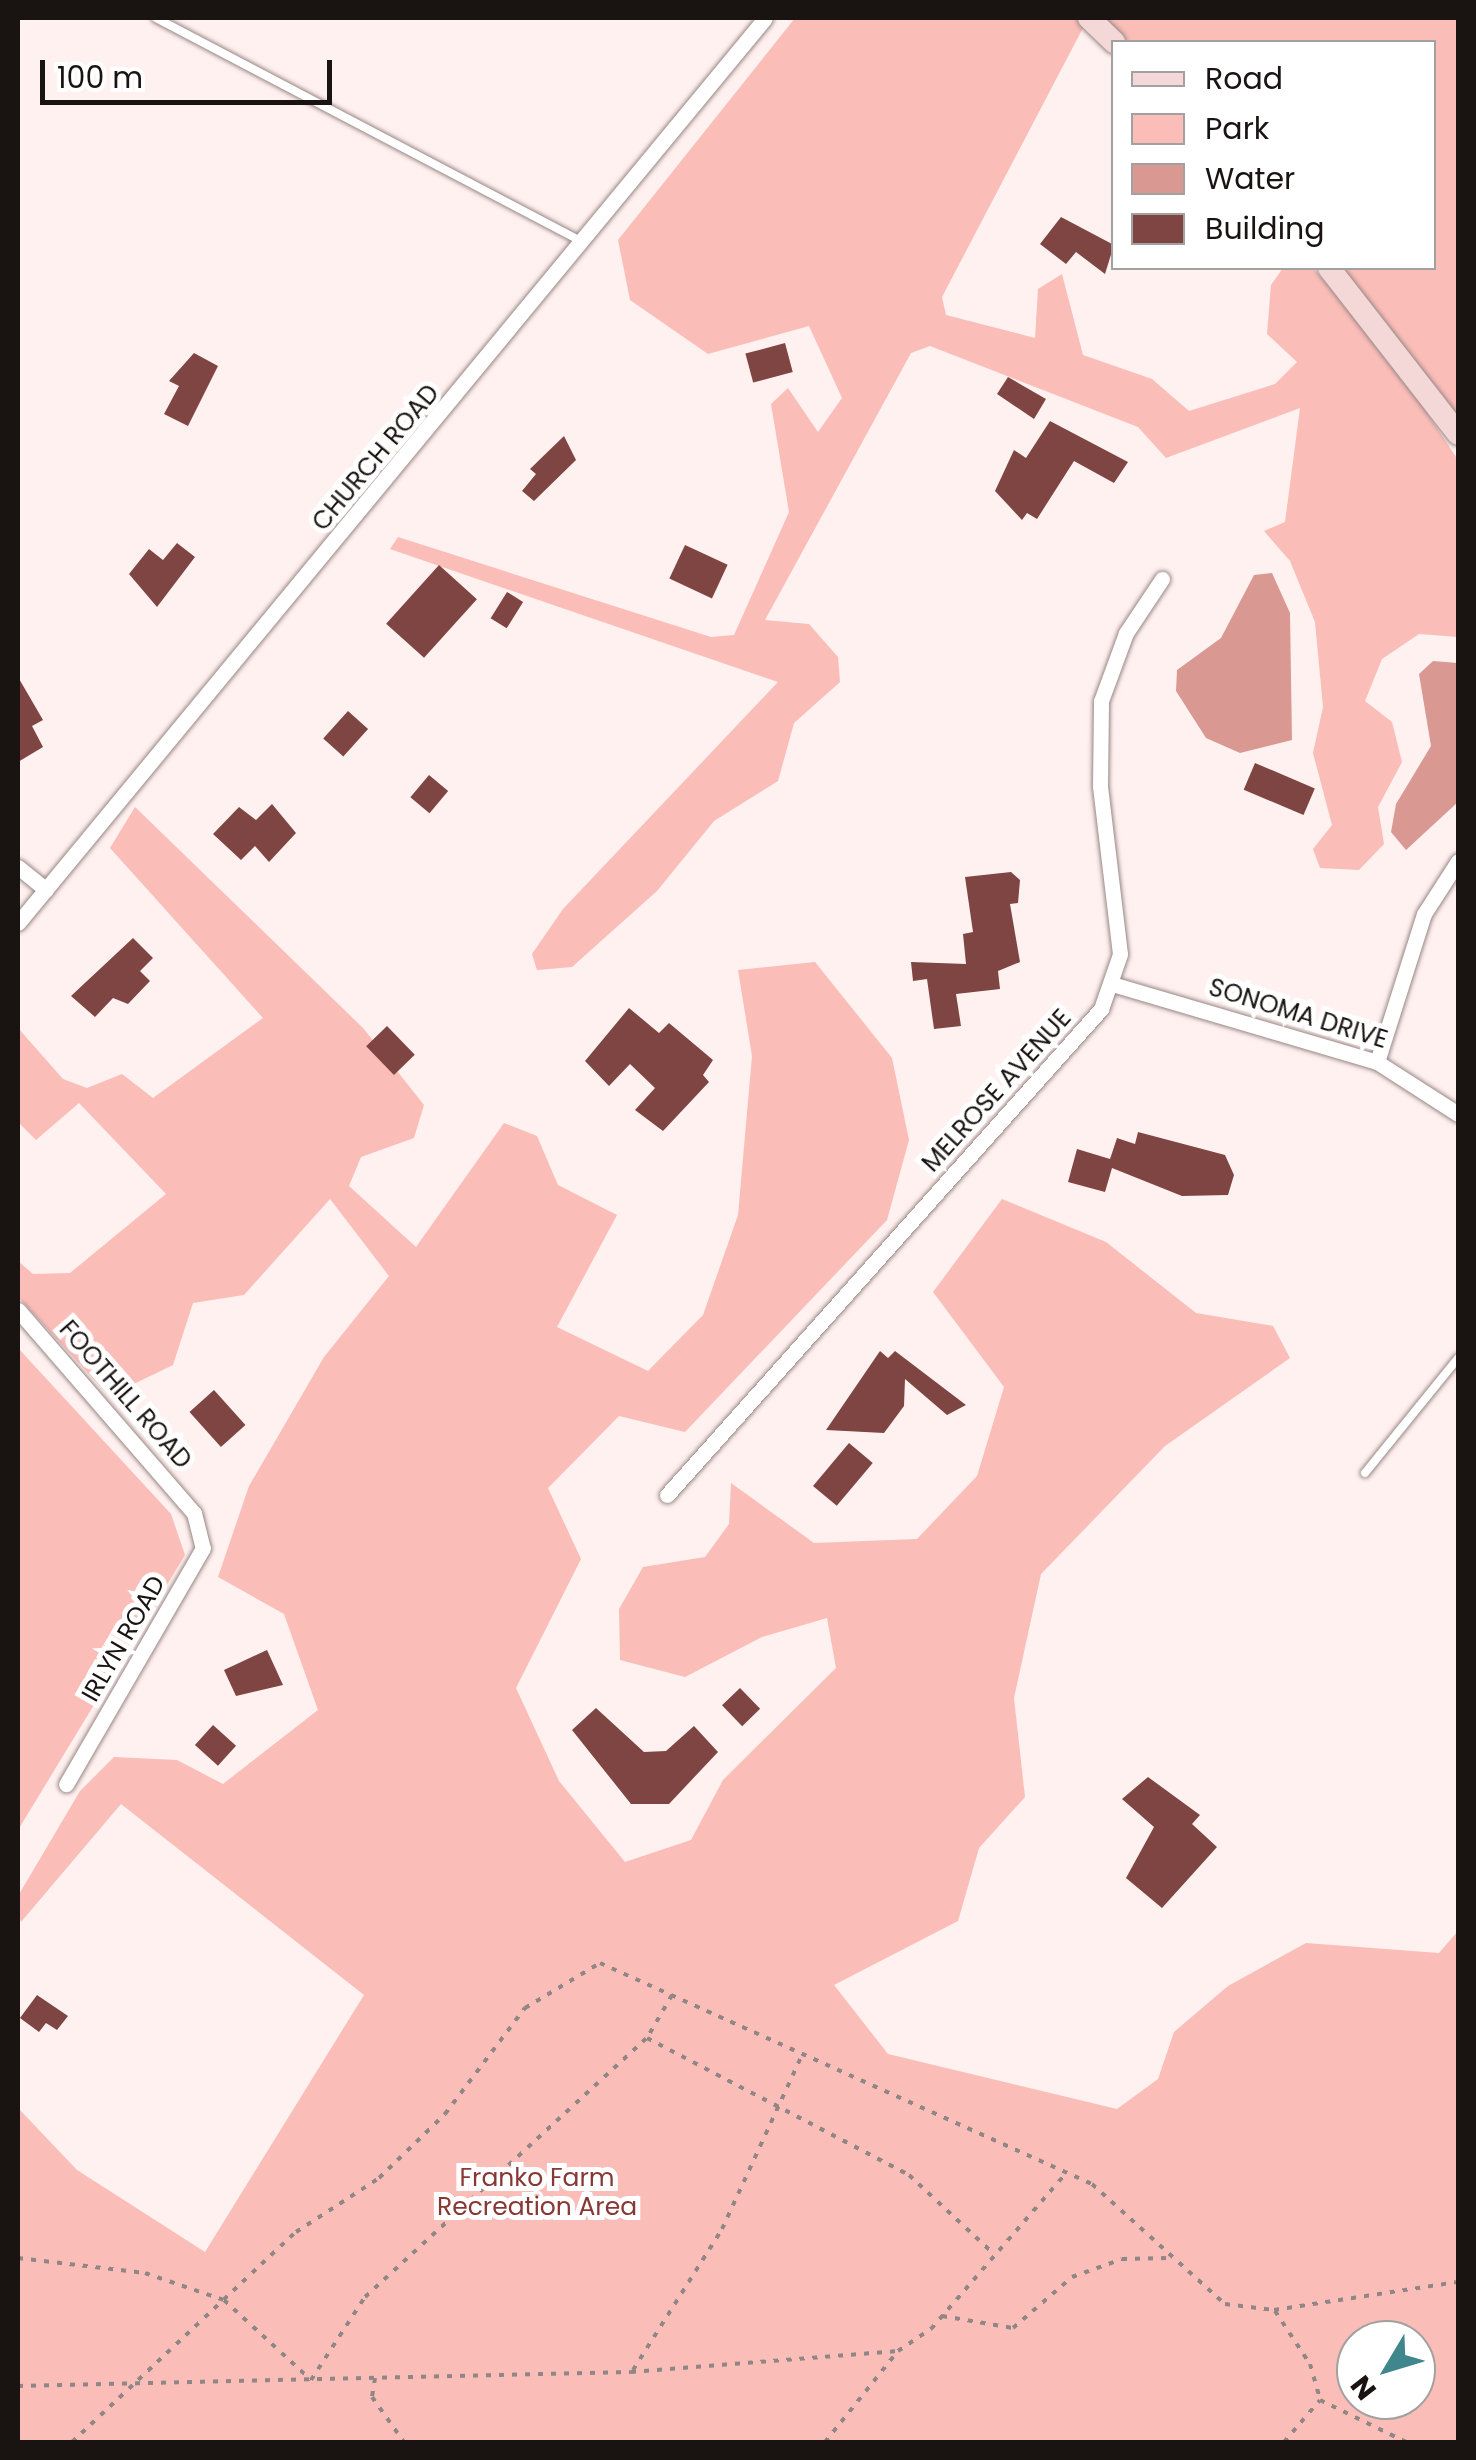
<!DOCTYPE html>
<style>
body{margin:0}
#map{position:relative;width:1476px;height:2460px;overflow:hidden;background:#fff1ef;font-family:Poppins,sans-serif}
div>[style]{position:absolute}
[style*='--x']{left:calc(var(--x)*1px);top:calc(var(--y)*1px);width:calc(var(--w)*1px);rotate:calc(var(--a)*1deg)}
.green>*{inset:0;background:#fbbdb8}
.water>*{inset:0;background:#da9893}
.building>*{inset:0;background:#7f4542;transform-origin:0 0}
.path>*{height:4px;margin-top:-2px;transform-origin:0;background:repeating-linear-gradient(90deg,#908685 0 5px,transparent 0 13px)}
.roads{filter:drop-shadow(0 0 2px #978786) drop-shadow(0 0 2px #978786)}
.lane>*{height:8px;margin:-4px;padding:0 4px;transform-origin:4px;border-radius:4px;background:#fff}
.street>*{height:15px;margin:-7.5px;padding:0 7.5px;transform-origin:7.5px;border-radius:7.5px;background:#fff}
.secondary>*{height:22px;margin:-11px;padding:0 11px;transform-origin:11px;border-radius:11px;background:#f4d8d7}
span{translate:-50% -50%;white-space:nowrap;text-align:center;line-height:1.15;-webkit-text-stroke:10px #fff;paint-order:stroke}
.street-label{font-size:25px;color:#191312}
.park-label{font-size:25px;color:#873734}
.frame{position:absolute;inset:0;border:20px solid #191312;pointer-events:none}
.legend{position:absolute;left:1111px;top:40px;width:325px;height:230px;box-sizing:border-box;background:#fff;border:2px solid #a3a1a0;margin:0;padding:12px 18px;list-style:none;font-size:30px;color:#191312}
.legend li{display:flex;align-items:center;gap:20px;height:50px}
.legend b{width:50px;border:2px solid #a3a1a0}
.north{position:absolute;left:1336px;top:2320px;width:100px;height:100px;box-sizing:border-box;background:#fff;border:2px solid #a3a1a0;border-radius:50%;rotate:232deg;font-size:28px;font-weight:700;line-height:40px;text-align:center;color:#191312}
.north::after{content:'';display:block;margin:auto;width:35px;height:45px;background:#3f868d;clip-path:polygon(50% 0,100% 100%,50% 72%,0 100%)}
.scale{position:absolute;left:40px;top:60px;width:292px;height:45px;box-sizing:border-box;border:5px solid #191312;border-top:0;padding-left:12px;font-size:30px;line-height:35px;white-space:nowrap;color:#191312;-webkit-text-stroke:8px #fff;paint-order:stroke}
</style>
<div id="map">
<div class="green">
<div style="clip-path:polygon(795px 18px,1075px 18px,1084px 26px,942px 297px,946px 315px,1035px 338px,1038px 289px,1062px 274px,1083px 355px,1152px 379px,1189px 411px,1275px 384px,1297px 362px,1267px 334px,1271px 285px,1283px 268px,1313px 268px,1393px 361px,1458px 460px,1458px 637px,1419px 634px,1382px 659px,1365px 701px,1392px 722px,1402px 762px,1378px 807px,1384px 844px,1359px 870px,1320px 868px,1313px 849px,1332px 825px,1313px 753px,1323px 707px,1315px 622px,1290px 561px,1264px 531px,1285px 522px,1300px 408px,1166px 458px,1138px 427px,930px 346px,911px 353px,765px 620px,809px 624px,838px 657px,840px 682px,794px 723px,778px 781px,714px 821px,657px 891px,572px 967px,537px 970px,532px 954px,563px 909px,778px 682px,390px 549px,398px 537px,711px 637px,734px 635px,789px 512px,771px 404px,788px 388px,818px 432px,842px 398px,809px 326px,708px 354px,630px 300px,618px 240px)"></div>
<div style="clip-path:polygon(1100px 18px,1458px 18px,1458px 420px,1338px 268px,1434px 268px,1434px 42px,1125px 42px)"></div>
<div style="clip-path:polygon(evenodd,135px 807px,363px 1028px,424px 1105px,414px 1138px,361px 1157px,349px 1186px,416px 1247px,504px 1123px,537px 1136px,558px 1185px,617px 1215px,557px 1327px,648px 1371px,703px 1315px,738px 1215px,752px 1056px,738px 970px,815px 962px,892px 1058px,909px 1140px,887px 1220px,685px 1432px,619px 1416px,548px 1488px,581px 1559px,516px 1688px,559px 1781px,625px 1862px,691px 1840px,723px 1780px,836px 1668px,827px 1618px,762px 1637px,685px 1677px,620px 1660px,619px 1609px,643px 1567px,705px 1557px,729px 1524px,731px 1483px,814px 1543px,917px 1539px,977px 1476px,1004px 1387px,933px 1292px,1002px 1199px,1106px 1242px,1196px 1313px,1273px 1326px,1290px 1358px,1165px 1446px,1041px 1574px,1014px 1698px,1025px 1797px,979px 1848px,958px 1921px,834px 1985px,888px 2054px,1117px 2109px,1158px 2079px,1174px 2032px,1228px 1986px,1306px 1943px,1439px 1953px,1458px 1931px,1458px 2442px,18px 2442px,18px 2108px,77px 2170px,205px 2252px,364px 1995px,121px 1804px,21px 1922px,18px 1912px,18px 1896px,80px 1791px,114px 1757px,177px 1760px,223px 1784px,318px 1710px,284px 1614px,218px 1577px,249px 1486px,324px 1357px,389px 1276px,330px 1199px,244px 1295px,193px 1303px,173px 1365px,109px 1396px,18px 1297px,18px 1261px,33px 1274px,70px 1273px,166px 1194px,79px 1103px,36px 1140px,18px 1122px,18px 1028px,63px 1079px,87px 1088px,122px 1074px,153px 1098px,263px 1018px,110px 848px,135px 807px,1356px 2340px,1416px 2340px,1416px 2400px,1356px 2400px,1356px 2340px)"></div>
<div style="clip-path:polygon(18px 1348px,171px 1514px,185px 1555px,18px 1830px)"></div>
</div>
<div class="water">
<div style="clip-path:polygon(1272px 573px,1290px 613px,1292px 740px,1240px 753px,1206px 738px,1176px 691px,1177px 670px,1221px 638px,1254px 575px)"></div>
<div style="clip-path:polygon(1433px 661px,1458px 663px,1458px 802px,1406px 850px,1391px 832px,1396px 804px,1431px 746px,1419px 674px)"></div>
</div>
<div class="building">
<div style="clip-path:polygon(1061px 217px,1114px 245px,1105px 274px,1076px 252px,1066px 264px,1040px 244px)"></div>
<div style="left:785px;top:343px;width:30px;height:41px;rotate:75deg"></div>
<div style="clip-path:polygon(194px 353px,218px 366px,188px 426px,164px 414px,179px 386px,169px 381px)"></div>
<div style="clip-path:polygon(1008px 377px,1046px 399px,1034px 419px,997px 394px)"></div>
<div style="clip-path:polygon(1050px 421px,1128px 462px,1114px 483px,1074px 461px,1037px 519px,1027px 513px,1022px 520px,995px 491px,1014px 450px,1026px 458px)"></div>
<div style="clip-path:polygon(564px 436px,576px 460px,534px 501px,522px 491px,536px 474px,530px 469px)"></div>
<div style="clip-path:polygon(177px 543px,195px 557px,157px 607px,129px 574px,149px 549px,163px 560px)"></div>
<div style="left:685px;top:545px;width:47px;height:37px;rotate:25deg"></div>
<div style="left:439px;top:565px;width:51px;height:79px;rotate:42deg"></div>
<div style="left:507px;top:592px;width:19px;height:31px;rotate:32deg"></div>
<div style="clip-path:polygon(18px 677px,43px 720px,32px 726px,43px 747px,18px 762px)"></div>
<div style="left:348px;top:711px;width:27px;height:37px;rotate:42deg"></div>
<div style="left:1255px;top:763px;width:65px;height:29px;rotate:23deg"></div>
<div style="left:429px;top:775px;width:25px;height:29px;rotate:40deg"></div>
<div style="clip-path:polygon(272px 804px,296px 833px,269px 862px,255px 846px,241px 860px,213px 834px,239px 807px,256px 820px)"></div>
<div style="clip-path:polygon(1011px 872px,1020px 880px,1018px 903px,1010px 904px,1020px 962px,998px 971px,1000px 989px,956px 994px,961px 1026px,934px 1029px,927px 979px,913px 981px,911px 962px,966px 964px,963px 934px,973px 932px,965px 877px)"></div>
<div style="clip-path:polygon(133px 938px,153px 958px,140px 971px,150px 981px,128px 1004px,113px 998px,95px 1017px,71px 996px)"></div>
<div style="clip-path:polygon(629px 1008px,659px 1033px,669px 1023px,713px 1060px,703px 1075px,709px 1082px,663px 1131px,635px 1110px,655px 1088px,630px 1064px,609px 1086px,585px 1061px)"></div>
<div style="left:387px;top:1026px;width:40px;height:29px;rotate:46deg"></div>
<div style="clip-path:polygon(1138px 1132px,1225px 1155px,1234px 1175px,1228px 1195px,1182px 1196px,1112px 1168px,1105px 1192px,1068px 1182px,1077px 1149px,1110px 1159px,1117px 1138px,1135px 1144px)"></div>
<div style="clip-path:polygon(880px 1351px,888px 1358px,895px 1351px,966px 1405px,947px 1415px,905px 1379px,904px 1406px,884px 1433px,826px 1430px)"></div>
<div style="left:214px;top:1390px;width:47px;height:33px;rotate:48deg"></div>
<div style="left:849px;top:1443px;width:31px;height:56px;rotate:40deg"></div>
<div style="clip-path:polygon(267px 1650px,283px 1685px,236px 1696px,224px 1670px)"></div>
<div style="left:740px;top:1688px;width:29px;height:25px;rotate:46deg"></div>
<div style="clip-path:polygon(596px 1708px,644px 1752px,666px 1751px,694px 1726px,718px 1752px,669px 1804px,631px 1804px,572px 1730px)"></div>
<div style="left:213px;top:1725px;width:31px;height:27px;rotate:42deg"></div>
<div style="clip-path:polygon(1148px 1777px,1200px 1815px,1192px 1824px,1217px 1847px,1162px 1908px,1126px 1878px,1154px 1827px,1122px 1799px)"></div>
<div style="clip-path:polygon(37px 1995px,68px 2016px,57px 2030px,46px 2023px,39px 2032px,20px 2018px)"></div>
</div>
<div class="path">
<div style="--x:672;--y:1995;--w:50;--a:120.2"></div>
<div style="--x:647;--y:2038;--w:296;--a:27.6"></div>
<div style="--x:909;--y:2175;--w:113;--a:42.9"></div>
<div style="--x:18;--y:2258;--w:128;--a:6.7"></div>
<div style="--x:145;--y:2273;--w:83;--a:18.9"></div>
<div style="--x:224;--y:2300;--w:118;--a:42.6"></div>
<div style="--x:311;--y:2380;--w:99;--a:-57"></div>
<div style="--x:365;--y:2297;--w:383;--a:-42.6"></div>
<div style="--x:1275;--y:2311;--w:64;--a:56.6"></div>
<div style="--x:1310;--y:2364;--w:37;--a:74"></div>
<div style="--x:942;--y:2316;--w:72;--a:9.6"></div>
<div style="--x:1013;--y:2328;--w:78;--a:-40.8"></div>
<div style="--x:1072;--y:2277;--w:53;--a:-19.8"></div>
<div style="--x:1122;--y:2259;--w:46;--a:-1.2"></div>
<div style="--x:633;--y:2370;--w:167;--a:-57.7"></div>
<div style="--x:722;--y:2229;--w:194;--a:-65.3"></div>
<div style="--x:375;--y:2378;--w:19;--a:99"></div>
<div style="--x:372;--y:2397;--w:55;--a:54.6"></div>
<div style="--x:18;--y:2386;--w:613;--a:-1.31"></div>
<div style="--x:631;--y:2372;--w:268;--a:-4.5"></div>
<div style="--x:898;--y:2351;--w:40;--a:-34"></div>
<div style="--x:931;--y:2329;--w:206;--a:-49.1"></div>
<div style="--x:72;--y:2442;--w:307;--a:-43.2"></div>
<div style="--x:296;--y:2232;--w:99;--a:-33"></div>
<div style="--x:379;--y:2178;--w:92;--a:-44.1"></div>
<div style="--x:445;--y:2114;--w:133;--a:-53"></div>
<div style="--x:525;--y:2008;--w:87;--a:-31"></div>
<div style="--x:600;--y:1963;--w:539;--a:24.19"></div>
<div style="--x:1092;--y:2184;--w:179;--a:42.1"></div>
<div style="--x:1225;--y:2304;--w:49;--a:7"></div>
<div style="--x:1274;--y:2310;--w:186;--a:-8.7"></div>
<div style="--x:825;--y:2442;--w:115;--a:-51.3"></div>
<div style="--x:1284;--y:2442;--w:55;--a:-49.4"></div>
<div style="--x:1320;--y:2400;--w:96;--a:26"></div>
</div>
<div class="roads">
<div class="lane">
<div style="--x:156;--y:18;--w:480;--a:27.7"></div>
<div style="--x:1365;--y:1473;--w:148;--a:-51"></div>
</div>
<div class="street">
<div style="--x:18;--y:867;--w:36;--a:39"></div>
<div style="--x:18;--y:923;--w:1173;--a:-50.46"></div>
<div style="--x:1112;--y:984;--w:276;--a:16.4"></div>
<div style="--x:1377;--y:1062;--w:96;--a:32.7"></div>
<div style="--x:1377;--y:1062;--w:155;--a:-72.4"></div>
<div style="--x:1424;--y:914;--w:63;--a:-57.3"></div>
<div style="--x:18;--y:1310;--w:269;--a:49.1"></div>
<div style="--x:194;--y:1513;--w:36;--a:76"></div>
<div style="--x:203;--y:1548;--w:273;--a:120.1"></div>
<div style="--x:667;--y:1495;--w:652;--a:-48.24"></div>
<div style="--x:1101;--y:1009;--w:58;--a:-70.9"></div>
<div style="--x:1120;--y:954;--w:169;--a:-96.8"></div>
<div style="--x:1100;--y:786;--w:85;--a:-89.3"></div>
<div style="--x:1101;--y:701;--w:72;--a:-69.8"></div>
<div style="--x:1126;--y:633;--w:65;--a:-56.3"></div>
</div>
<div class="secondary">
<div style="--x:1089;--y:18;--w:35;--a:44"></div>
<div style="--x:1329;--y:268;--w:210;--a:52.1"></div>
</div>
</div>
<div class="street-label">
<span style="left:376px;top:458px;rotate:-50deg">CHURCH ROAD</span>
<span style="left:1298px;top:1014px;rotate:17deg">SONOMA DRIVE</span>
<span style="left:997px;top:1091px;rotate:-48deg">MELROSE AVENUE</span>
<span style="left:125px;top:1395px;rotate:49deg">FOOTHILL ROAD</span>
<span style="left:124px;top:1639px;rotate:-60deg">IRLYN ROAD</span>
</div>
<div class="park-label">
<span style="left:537px;top:2193px">Franko Farm<br>Recreation Area</span>
</div>
<div class="frame"></div>
<ul class="legend">
<li><b style="height:12px;background:#f4d8d7"></b>Road</li>
<li><b style="height:28px;background:#fbbdb8"></b>Park</li>
<li><b style="height:28px;background:#da9893"></b>Water</li>
<li><b style="height:28px;background:#7f4542"></b>Building</li>
</ul>
<div class="north">N</div>
<div class="scale">100 m</div>
</div>
